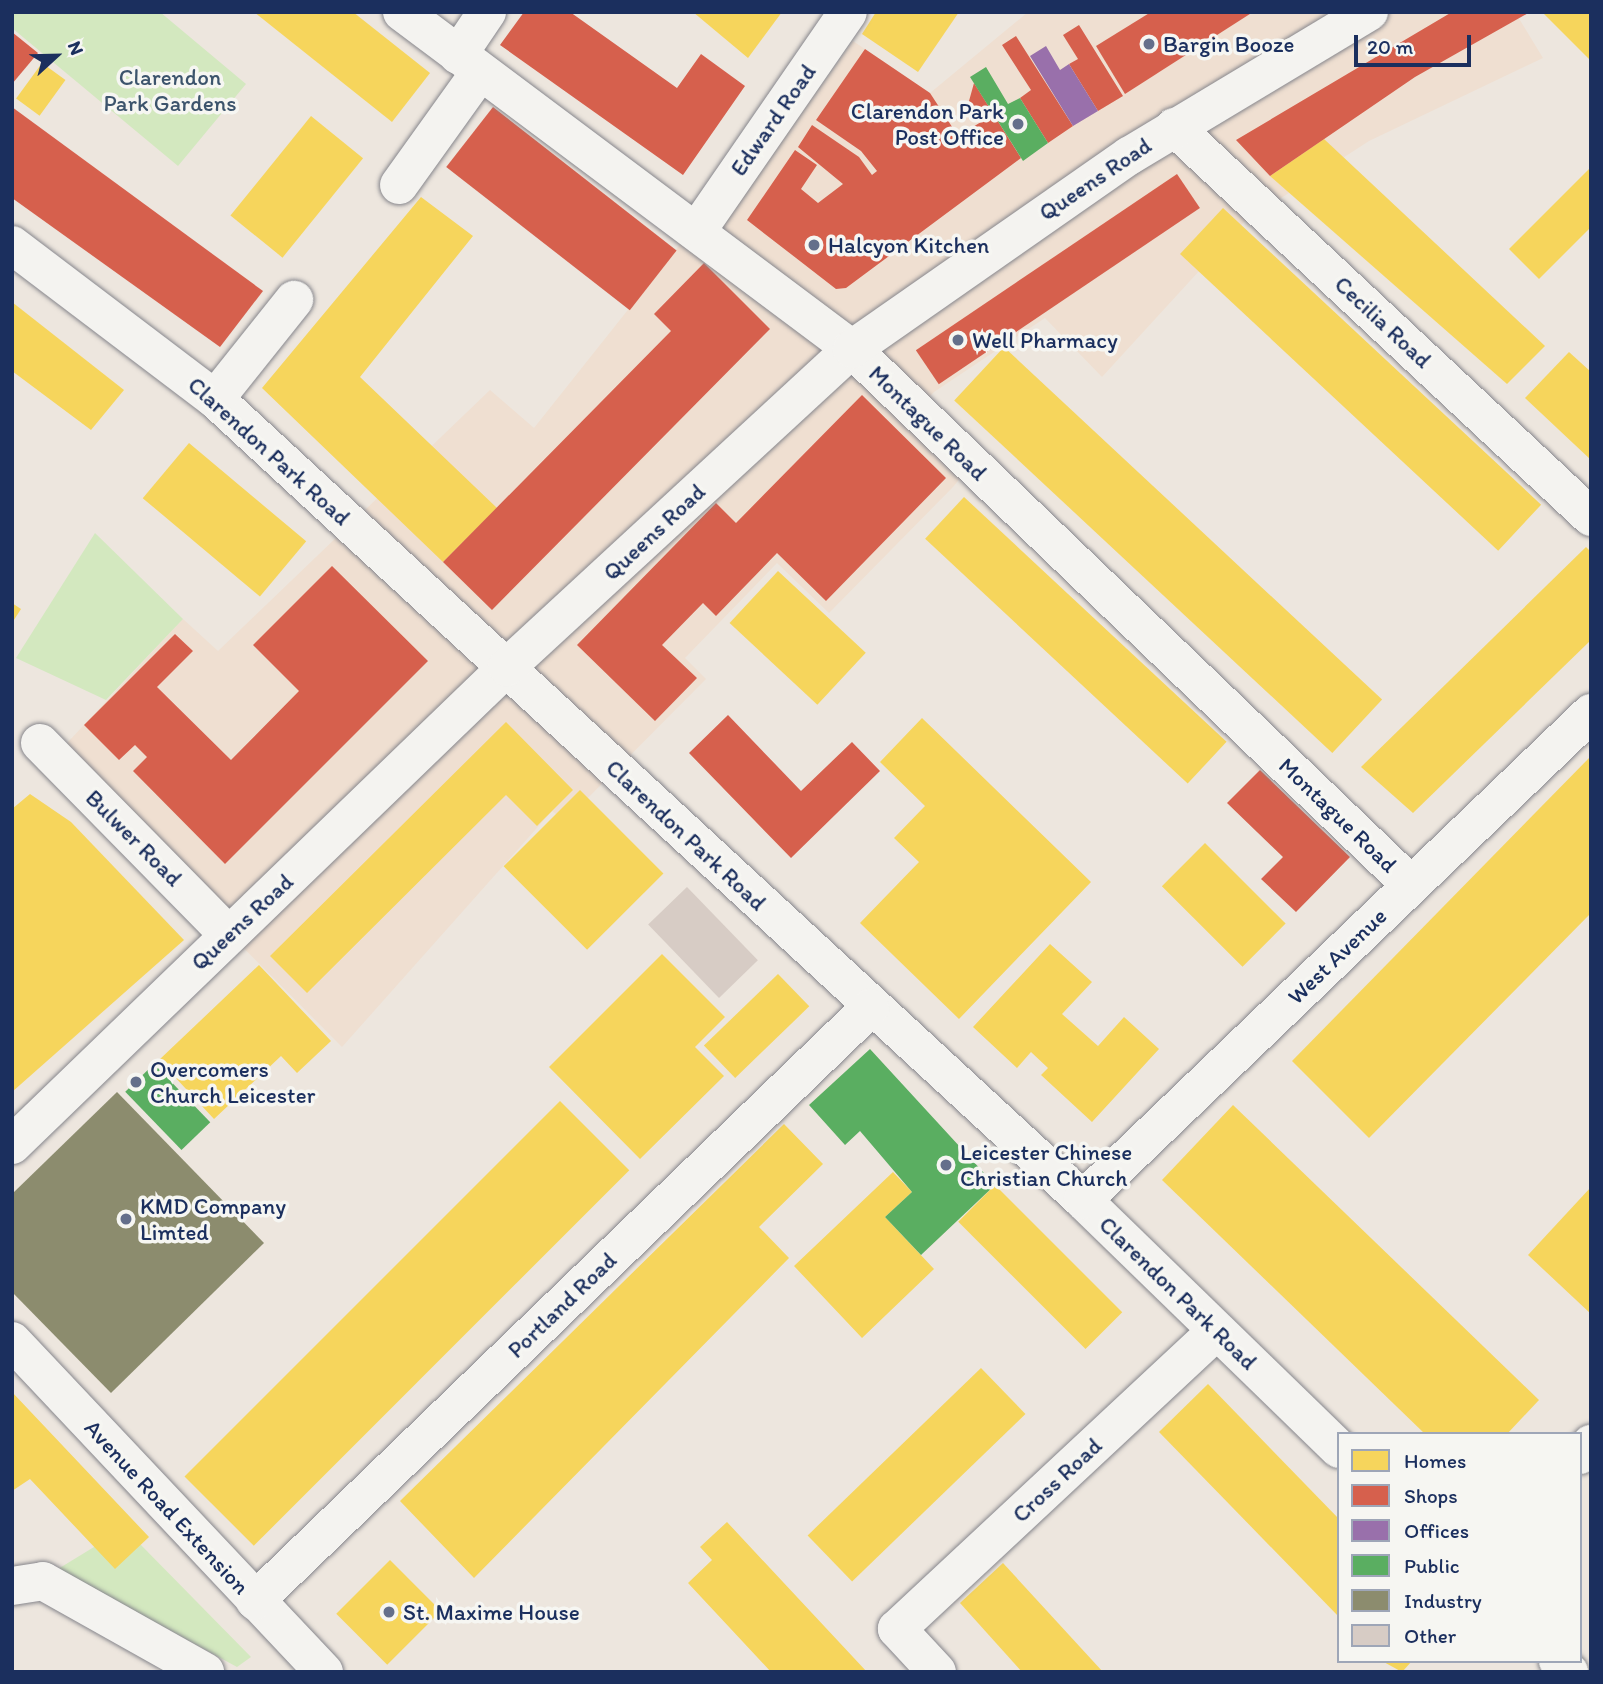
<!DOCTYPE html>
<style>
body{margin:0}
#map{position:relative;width:1603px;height:1684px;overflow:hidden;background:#ede6de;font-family:Itim,sans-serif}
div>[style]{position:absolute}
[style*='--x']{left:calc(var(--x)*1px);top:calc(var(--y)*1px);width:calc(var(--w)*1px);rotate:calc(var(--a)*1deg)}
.built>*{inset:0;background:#efdfd1}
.green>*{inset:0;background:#d3e8bf}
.homes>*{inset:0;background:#f6d55c;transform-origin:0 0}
.shops>*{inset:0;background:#d6604d;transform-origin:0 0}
.offices>*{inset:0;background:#9970ab}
.public>*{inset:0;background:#5aae61;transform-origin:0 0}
.industry>*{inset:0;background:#8c8c6e}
.building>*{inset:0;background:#d7ccc5;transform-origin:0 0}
.roads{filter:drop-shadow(0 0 2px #86868c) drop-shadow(0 0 2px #86868c)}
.minor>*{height:38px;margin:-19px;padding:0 19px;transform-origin:19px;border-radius:19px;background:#f4f3f0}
.dots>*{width:19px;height:19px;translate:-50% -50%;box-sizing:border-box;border:4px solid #f6f6f2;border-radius:50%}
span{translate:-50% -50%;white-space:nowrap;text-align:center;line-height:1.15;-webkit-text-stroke:7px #f6f6f2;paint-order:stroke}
.poi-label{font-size:23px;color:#1b2f5e}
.left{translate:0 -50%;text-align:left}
.right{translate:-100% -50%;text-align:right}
.park-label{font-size:23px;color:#3c546c}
.street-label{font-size:23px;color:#1b2f5e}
.frame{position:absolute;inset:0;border:14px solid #1b2f5e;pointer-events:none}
.legend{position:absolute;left:1337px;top:1432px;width:245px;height:231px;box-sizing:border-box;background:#f6f6f2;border:2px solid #9ea6b7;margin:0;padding:9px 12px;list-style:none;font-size:21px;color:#1b2f5e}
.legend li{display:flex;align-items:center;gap:14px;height:35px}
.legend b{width:35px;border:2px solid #9ea6b7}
.north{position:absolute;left:21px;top:21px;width:70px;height:70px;-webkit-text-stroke:5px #f6f6f2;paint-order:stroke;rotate:68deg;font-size:19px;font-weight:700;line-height:28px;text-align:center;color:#1b2f5e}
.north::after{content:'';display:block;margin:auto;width:24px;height:32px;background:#1b2f5e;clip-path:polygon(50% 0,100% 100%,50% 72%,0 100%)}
.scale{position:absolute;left:1354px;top:35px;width:117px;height:32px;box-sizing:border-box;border:4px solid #1b2f5e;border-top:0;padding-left:9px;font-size:21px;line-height:24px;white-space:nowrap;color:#1b2f5e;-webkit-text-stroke:5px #f6f6f2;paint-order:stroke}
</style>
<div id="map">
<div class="built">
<div style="clip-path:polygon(1028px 12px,1515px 12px,1543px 58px,1369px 141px,1244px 222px,1102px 377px,1045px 318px,934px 392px,916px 410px,972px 464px,953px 487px,829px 613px,777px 563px,685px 658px,706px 679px,565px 821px,552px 811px,342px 1047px,54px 757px,183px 619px,218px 651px,490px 390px,534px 428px,689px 233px,729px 214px,853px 41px,930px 93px)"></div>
</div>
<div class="green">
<div style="clip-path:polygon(12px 12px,160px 12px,246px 84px,178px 166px,12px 28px)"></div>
<div style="clip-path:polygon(95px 533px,183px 619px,106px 700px,16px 658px)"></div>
<div style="clip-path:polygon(140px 1544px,251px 1657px,237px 1667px,58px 1569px,94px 1547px)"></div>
</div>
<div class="homes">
<div style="clip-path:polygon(254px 12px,353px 12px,430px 73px,392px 122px)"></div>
<div style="clip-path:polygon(693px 12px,782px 12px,748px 58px)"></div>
<div style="clip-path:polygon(876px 12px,959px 12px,918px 72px,862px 34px)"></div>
<div style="clip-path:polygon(1542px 12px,1591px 12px,1591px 61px)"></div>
<div style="left:42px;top:63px;width:29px;height:44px;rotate:36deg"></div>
<div style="left:311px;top:116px;width:67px;height:128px;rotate:39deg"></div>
<div style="clip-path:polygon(1324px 139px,1545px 346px,1507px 384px,1270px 176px)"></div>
<div style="clip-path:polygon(1591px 167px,1591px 227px,1539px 279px,1509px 249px)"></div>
<div style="clip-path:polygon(421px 197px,473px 236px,360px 377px,497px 508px,443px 562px,262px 388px)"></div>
<div style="left:1223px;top:208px;width:435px;height:63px;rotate:43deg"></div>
<div style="clip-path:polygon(12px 302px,124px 390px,91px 430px,12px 371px)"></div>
<div style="left:1004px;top:347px;width:517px;height:73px;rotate:43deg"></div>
<div style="clip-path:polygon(1569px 352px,1591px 372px,1591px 460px,1525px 398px)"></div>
<div style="left:189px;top:443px;width:153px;height:72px;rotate:40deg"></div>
<div style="left:964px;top:497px;width:359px;height:57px;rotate:43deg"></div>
<div style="clip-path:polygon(1586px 547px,1591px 552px,1591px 640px,1413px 813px,1361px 767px)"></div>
<div style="left:778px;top:571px;width:120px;height:71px;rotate:43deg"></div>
<div style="clip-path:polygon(12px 603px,21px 609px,12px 623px)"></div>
<div style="clip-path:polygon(922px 718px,1091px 882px,959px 1019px,860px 923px,919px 862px,894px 838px,925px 806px,880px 762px)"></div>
<div style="clip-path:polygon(506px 722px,573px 790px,537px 826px,506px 795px,307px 993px,270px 956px)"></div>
<div style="clip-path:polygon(1591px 756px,1591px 913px,1369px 1138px,1292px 1061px)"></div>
<div style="left:580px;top:790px;width:118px;height:108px;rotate:45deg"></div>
<div style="clip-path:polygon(30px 794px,71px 822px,184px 940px,12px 1092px,12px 809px)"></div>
<div style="left:1205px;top:843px;width:114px;height:61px;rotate:45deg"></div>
<div style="clip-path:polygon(1050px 944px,1092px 982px,1062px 1014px,1098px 1046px,1124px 1017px,1159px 1049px,1092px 1122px,1041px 1075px,1048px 1068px,1031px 1052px,1017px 1068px,973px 1027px)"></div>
<div style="clip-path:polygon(662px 954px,725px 1017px,695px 1047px,724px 1076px,640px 1159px,549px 1067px)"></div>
<div style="clip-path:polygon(259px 965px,331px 1041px,297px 1073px,281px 1056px,214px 1119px,159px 1060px)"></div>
<div style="left:778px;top:974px;width:45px;height:103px;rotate:46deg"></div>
<div style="left:560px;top:1101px;width:98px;height:531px;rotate:45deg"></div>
<div style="clip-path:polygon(1233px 1105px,1539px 1400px,1507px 1434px,1425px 1434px,1162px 1180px)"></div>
<div style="clip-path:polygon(784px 1124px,823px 1164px,759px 1227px,789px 1258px,474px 1578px,400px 1501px)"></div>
<div style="clip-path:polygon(893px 1172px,912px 1192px,885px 1217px,934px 1269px,862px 1338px,794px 1266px)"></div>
<div style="left:995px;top:1185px;width:180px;height:52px;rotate:45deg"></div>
<div style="clip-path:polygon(1591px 1187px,1591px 1314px,1528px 1255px)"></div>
<div style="left:981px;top:1368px;width:64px;height:241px;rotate:46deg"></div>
<div style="clip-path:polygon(1208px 1384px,1339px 1519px,1339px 1617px,1159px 1432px)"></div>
<div style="clip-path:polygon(12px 1392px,149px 1537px,115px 1569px,30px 1479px,12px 1491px)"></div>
<div style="clip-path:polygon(727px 1522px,867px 1672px,771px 1672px,688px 1583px,712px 1560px,700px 1547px)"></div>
<div style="left:390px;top:1560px;width:72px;height:76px;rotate:45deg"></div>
<div style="clip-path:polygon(1003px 1563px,1103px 1672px,1022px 1672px,960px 1603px)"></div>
<div style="clip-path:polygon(1382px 1661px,1412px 1661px,1402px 1672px)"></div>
</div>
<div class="shops">
<div style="clip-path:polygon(524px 12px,570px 12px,677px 88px,701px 54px,745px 86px,683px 175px,500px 45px)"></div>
<div style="clip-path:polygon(1151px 12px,1253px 12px,1125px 94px,1096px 46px)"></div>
<div style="clip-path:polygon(1452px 12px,1530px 12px,1415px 77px,1270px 176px,1236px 140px)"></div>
<div style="clip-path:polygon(1079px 25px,1123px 96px,1098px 111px,1069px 64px,1078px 59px,1063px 35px)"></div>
<div style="clip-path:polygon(12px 32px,38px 53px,12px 84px)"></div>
<div style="clip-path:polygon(1016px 36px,1073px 126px,1048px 143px,1020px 98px,1031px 90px,1002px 45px)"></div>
<div style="clip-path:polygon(865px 49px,930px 93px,958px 136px,981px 122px,969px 101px,974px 83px,1021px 158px,846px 288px,836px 289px,747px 220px,795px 150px,817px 165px,801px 189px,818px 203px,843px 184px,798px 147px,812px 125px,859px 157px,872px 175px,877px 171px,861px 151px,816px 120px)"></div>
<div style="clip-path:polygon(12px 107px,263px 291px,220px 347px,12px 198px)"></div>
<div style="left:493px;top:107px;width:233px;height:76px;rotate:38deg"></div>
<div style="left:1177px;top:174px;width:41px;height:315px;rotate:56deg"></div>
<div style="clip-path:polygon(704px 263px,770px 329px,492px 610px,443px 562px,671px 331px,654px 314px)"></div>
<div style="clip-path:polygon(862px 395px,946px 478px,826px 601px,777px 553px,716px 616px,703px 603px,662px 645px,697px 678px,655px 721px,577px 645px,716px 503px,736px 523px)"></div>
<div style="clip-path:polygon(332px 566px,428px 661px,225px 864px,133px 771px,147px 757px,135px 745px,119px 760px,84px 725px,175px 634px,193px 651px,157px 687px,231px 760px,299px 691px,253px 645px)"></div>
<div style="clip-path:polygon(728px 715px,801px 791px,852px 742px,880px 771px,791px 858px,689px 753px)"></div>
<div style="clip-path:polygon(1260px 770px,1350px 857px,1296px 912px,1261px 879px,1283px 857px,1227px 803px)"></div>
</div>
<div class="offices">
<div style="clip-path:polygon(1046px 46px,1060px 70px,1069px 64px,1098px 111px,1073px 126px,1030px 56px)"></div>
</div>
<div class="public">
<div style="clip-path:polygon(986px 67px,1008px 104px,1020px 98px,1048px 143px,1023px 161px,970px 77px)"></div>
<div style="clip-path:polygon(870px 1049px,995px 1185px,921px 1255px,885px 1217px,912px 1192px,860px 1131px,845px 1145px,809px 1105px)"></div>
<div style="left:154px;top:1064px;width:81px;height:40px;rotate:46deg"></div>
</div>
<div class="industry">
<div style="clip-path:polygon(117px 1092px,264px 1243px,111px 1393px,12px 1292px,12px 1194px)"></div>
</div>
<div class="building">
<div style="left:687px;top:887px;width:102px;height:54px;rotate:46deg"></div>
</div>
<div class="roads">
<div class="minor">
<div style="--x:402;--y:12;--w:562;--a:36.83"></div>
<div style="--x:852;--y:349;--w:774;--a:43.8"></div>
<div style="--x:458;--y:55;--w:52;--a:-56"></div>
<div style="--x:1174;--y:127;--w:571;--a:43.08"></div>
<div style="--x:399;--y:185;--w:139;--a:-54.4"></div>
<div style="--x:699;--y:228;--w:262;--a:-55.4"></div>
<div style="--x:12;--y:245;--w:255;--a:37.2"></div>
<div style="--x:215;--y:399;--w:1181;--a:42.7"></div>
<div style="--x:1083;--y:1200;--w:357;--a:44.2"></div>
<div style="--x:215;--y:399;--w:127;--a:-51.4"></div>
<div style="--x:40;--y:743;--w:268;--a:45.5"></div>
<div style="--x:12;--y:1145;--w:688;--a:-44"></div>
<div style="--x:507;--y:667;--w:469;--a:-42.7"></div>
<div style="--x:852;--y:349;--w:338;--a:-34.9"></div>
<div style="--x:1129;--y:156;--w:280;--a:-31"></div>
<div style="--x:1083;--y:1200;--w:704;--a:-43.79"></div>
<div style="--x:12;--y:1341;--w:455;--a:46.7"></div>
<div style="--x:1580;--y:1455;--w:16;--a:-45"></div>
<div style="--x:12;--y:1586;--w:31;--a:-9"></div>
<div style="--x:43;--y:1581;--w:186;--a:29.3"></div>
<div style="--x:255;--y:1601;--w:854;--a:-43.96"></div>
<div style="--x:1558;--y:1661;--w:16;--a:45"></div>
<div style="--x:937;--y:1672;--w:59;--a:-132.9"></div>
<div style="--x:897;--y:1629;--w:437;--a:-43"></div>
</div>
</div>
<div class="dots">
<div style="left:1149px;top:44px;background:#646f8b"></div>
<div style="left:1018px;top:124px;background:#646f8b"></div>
<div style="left:814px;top:245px;background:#646f8b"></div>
<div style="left:958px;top:340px;background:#646f8b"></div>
<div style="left:136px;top:1082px;background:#646f8b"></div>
<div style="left:946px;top:1165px;background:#646f8b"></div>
<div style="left:126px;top:1219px;background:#646f8b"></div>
<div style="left:389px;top:1612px;background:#646f8b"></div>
</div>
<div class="poi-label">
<span class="left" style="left:1163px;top:44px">Bargin Booze</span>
<span class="right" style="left:1004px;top:124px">Clarendon Park<br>Post Office</span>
<span class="left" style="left:828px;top:245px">Halcyon Kitchen</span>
<span class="left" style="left:972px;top:340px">Well Pharmacy</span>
<span class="left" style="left:150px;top:1082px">Overcomers<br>Church Leicester</span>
<span class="left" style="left:960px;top:1165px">Leicester Chinese<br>Christian Church</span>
<span class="left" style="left:140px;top:1219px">KMD Company<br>Limted</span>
<span class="left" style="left:403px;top:1612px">St. Maxime House</span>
</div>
<div class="park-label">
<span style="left:170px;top:90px">Clarendon<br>Park Gardens</span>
</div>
<div class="street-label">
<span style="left:773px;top:120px;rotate:-55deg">Edward Road</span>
<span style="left:1095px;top:179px;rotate:-34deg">Queens Road</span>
<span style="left:1383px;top:322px;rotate:43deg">Cecilia Road</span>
<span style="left:928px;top:423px;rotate:44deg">Montague Road</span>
<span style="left:269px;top:451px;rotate:42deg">Clarendon Park Road</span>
<span style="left:654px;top:532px;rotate:-43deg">Queens Road</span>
<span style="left:1338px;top:815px;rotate:44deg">Montague Road</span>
<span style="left:686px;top:835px;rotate:43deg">Clarendon Park Road</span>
<span style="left:134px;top:838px;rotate:45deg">Bulwer Road</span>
<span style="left:242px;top:922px;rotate:-43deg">Queens Road</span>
<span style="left:1337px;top:956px;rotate:-44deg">West Avenue</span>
<span style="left:1178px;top:1293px;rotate:44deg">Clarendon Park Road</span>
<span style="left:562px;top:1305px;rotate:-44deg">Portland Road</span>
<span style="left:1057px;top:1480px;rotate:-43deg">Cross Road</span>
<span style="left:167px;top:1507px;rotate:47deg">Avenue Road Extension</span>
</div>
<div class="frame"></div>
<ul class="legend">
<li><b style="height:19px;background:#f6d55c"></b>Homes</li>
<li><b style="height:19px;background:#d6604d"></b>Shops</li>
<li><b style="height:19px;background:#9970ab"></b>Offices</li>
<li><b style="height:19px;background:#5aae61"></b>Public</li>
<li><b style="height:19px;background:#8c8c6e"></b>Industry</li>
<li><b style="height:19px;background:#d7ccc5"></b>Other</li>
</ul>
<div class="north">N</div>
<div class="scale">20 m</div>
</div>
